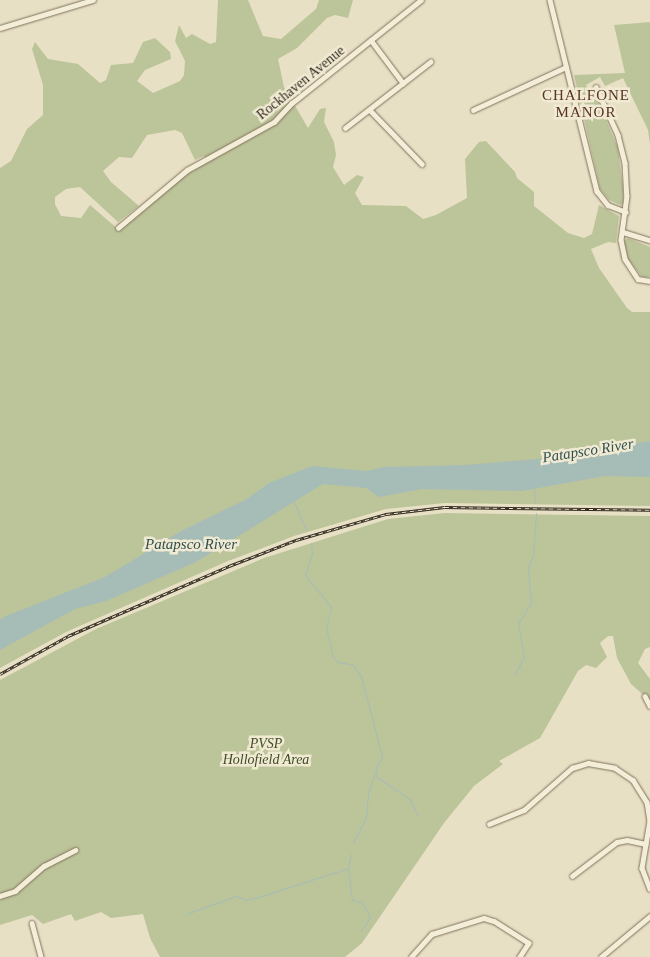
<!DOCTYPE html>
<style>
body{margin:0}
#map{position:relative;width:650px;height:957px;overflow:hidden;background:#e8e0c5;font-family:"Times New Roman",serif}
div>[style]{position:absolute}
[style*='--x']{left:calc(var(--x)*1px);top:calc(var(--y)*1px);width:calc(var(--w)*1px);rotate:calc(var(--a)*1deg)}
.green>*{inset:0;background:#bcc49a}
.water>*{inset:0;background:#a6bcb7}
.stream>*{height:1px;margin:-0.5px;padding:0 0.5px;transform-origin:0.5px;border-radius:0.5px;background:#a6bcb7}
.roads{filter:drop-shadow(0 0 1px #80725d) drop-shadow(0 0 1px #80725d)}
.street>*{height:4.5px;margin:-2.25px;padding:0 2.25px;transform-origin:2.25px;border-radius:2.25px;background:#f4edd7}
.rail>*{height:3px;margin-top:-1.5px;transform-origin:0;background:repeating-linear-gradient(90deg,#f0ead3 0 4px,#322a1f 0 8px);box-sizing:border-box;border-block:1px solid #322a1f}
span{translate:-50% -50%;white-space:nowrap;text-align:center;line-height:1.15;-webkit-text-stroke:5px #f0ead3;paint-order:stroke}
.street-label{font-size:14px;color:#322a1f}
.park-label{font-size:14px;color:#404c28;font-style:italic}
.neighbourhood-label{font-size:15px;color:#593324;letter-spacing:1px}
.water-label{font-size:15px;color:#305050;font-style:italic}
</style>
<div id="map">
<div class="green">
<div style="clip-path:polygon(evenodd,218px 0,248px 0,263px 36px,281px 39px,316px 9px,319px 0,353px 0,348px 18px,335px 15px,327px 18px,297px 48px,278px 59px,284px 87px,308px 128px,320px 109px,326px 108px,324px 122px,334px 142px,336px 155px,333px 167px,344px 185px,357px 175px,364px 177px,355px 193px,362px 205px,406px 206px,423px 219px,436px 215px,467px 198px,465px 159px,479px 142px,486px 141px,515px 172px,517px 178px,534px 192px,534px 206px,568px 233px,584px 238px,592px 234px,599px 205px,619px 216px,616px 243px,608px 242px,591px 249px,599px 268px,627px 308px,632px 312px,650px 312px,650px 506px,445px 503px,386px 509px,294px 536px,228px 561px,66px 632px,0 668px,0 168px,11px 161px,27px 129px,43px 115px,43px 85px,32px 49px,35px 42px,48px 59px,78px 64px,100px 83px,106px 80px,111px 65px,133px 63px,143px 42px,155px 38px,170px 52px,171px 59px,145px 70px,137px 81px,153px 93px,180px 81px,184px 75px,185px 61px,175px 41px,179px 25px,186px 38px,192px 34px,210px 44px,216px 42px,218px 0,175px 130px,182px 133px,195px 160px,204px 156px,206px 160px,176px 179px,119px 230px,90px 205px,81px 218px,61px 216px,55px 204px,55px 197px,66px 189px,80px 187px,118px 222px,139px 206px,111px 182px,103px 171px,119px 157px,132px 158px,147px 135px,175px 130px)"></div>
<div style="clip-path:polygon(650px 22px,650px 144px,648px 130px,623px 78px,605px 86px,600px 77px,586px 85px,590px 93px,595px 94px,618px 148px,623px 188px,623px 204px,620px 205px,609px 200px,600px 189px,574px 75px,625px 73px,614px 25px)"></div>
<div style="clip-path:polygon(628px 238px,650px 247px,650px 277px,642px 277px,628px 259px,624px 241px)"></div>
<div style="clip-path:polygon(445px 513px,650px 516px,650px 647px,645px 649px,638px 663px,650px 679px,650px 701px,631px 684px,617px 658px,613px 636px,608px 636px,600px 643px,607px 657px,596px 668px,586px 665px,578px 671px,540px 738px,499px 761px,503px 764px,474px 786px,444px 823px,362px 943px,345px 957px,160px 957px,150px 938px,143px 914px,111px 918px,101px 912px,75px 921px,71px 914px,43px 924px,32px 915px,0 925px,0 680px,96px 629px,264px 558px,388px 519px)"></div>
</div>
<div class="water">
<div style="clip-path:polygon(650px 441px,650px 477px,605px 476px,522px 491px,422px 489px,379px 497px,366px 488px,323px 484px,196px 562px,106px 601px,75px 609px,0 650px,0 620px,6px 616px,105px 577px,183px 530px,247px 499px,269px 483px,312px 466px,367px 471px,384px 467px,466px 465px,538px 459px)"></div>
</div>
<div class="stream">
<div style="--x:534;--y:490;--w:12;--a:85"></div>
<div style="--x:293;--y:500;--w:32;--a:66"></div>
<div style="--x:311;--y:543;--w:10;--a:84"></div>
<div style="--x:312;--y:553;--w:23;--a:108"></div>
<div style="--x:305;--y:575;--w:41;--a:50.9"></div>
<div style="--x:331;--y:607;--w:22;--a:103"></div>
<div style="--x:326;--y:628;--w:30;--a:76"></div>
<div style="--x:333;--y:657;--w:7;--a:45"></div>
<div style="--x:338;--y:662;--w:15;--a:11"></div>
<div style="--x:353;--y:665;--w:14;--a:54"></div>
<div style="--x:361;--y:676;--w:84;--a:75.5"></div>
<div style="--x:382;--y:757;--w:13;--a:119"></div>
<div style="--x:376;--y:768;--w:9;--a:84"></div>
<div style="--x:377;--y:777;--w:40;--a:34"></div>
<div style="--x:410;--y:799;--w:17;--a:66"></div>
<div style="--x:514;--y:675;--w:21;--a:-61"></div>
<div style="--x:524;--y:657;--w:34;--a:-100"></div>
<div style="--x:518;--y:624;--w:26;--a:-59"></div>
<div style="--x:531;--y:602;--w:35;--a:-95"></div>
<div style="--x:528;--y:567;--w:12;--a:-66"></div>
<div style="--x:533;--y:556;--w:43;--a:-86"></div>
<div style="--x:353;--y:843;--w:29;--a:-63"></div>
<div style="--x:366;--y:817;--w:24;--a:-85"></div>
<div style="--x:368;--y:793;--w:21;--a:-71"></div>
<div style="--x:351;--y:854;--w:14;--a:102"></div>
<div style="--x:348;--y:868;--w:32;--a:83"></div>
<div style="--x:352;--y:900;--w:10;--a:11"></div>
<div style="--x:362;--y:902;--w:17;--a:62"></div>
<div style="--x:370;--y:917;--w:17;--a:123"></div>
<div style="--x:186;--y:914;--w:53;--a:-19.8"></div>
<div style="--x:236;--y:896;--w:11;--a:22"></div>
<div style="--x:246;--y:900;--w:13;--a:-13"></div>
<div style="--x:259;--y:897;--w:94;--a:-18"></div>
</div>
<div class="roads">
<div class="street">
<div style="--x:550;--y:0;--w:197;--a:76.2"></div>
<div style="--x:597;--y:191;--w:18;--a:52"></div>
<div style="--x:608;--y:205;--w:19;--a:21"></div>
<div style="--x:0;--y:28;--w:97;--a:-16.8"></div>
<div style="--x:371;--y:40;--w:54;--a:53.3"></div>
<div style="--x:596;--y:87;--w:53;--a:65.4"></div>
<div style="--x:618;--y:135;--w:29;--a:76"></div>
<div style="--x:625;--y:163;--w:33;--a:87"></div>
<div style="--x:627;--y:196;--w:44;--a:97.8"></div>
<div style="--x:621;--y:240;--w:19;--a:78"></div>
<div style="--x:625;--y:259;--w:24;--a:57"></div>
<div style="--x:638;--y:279;--w:12;--a:9"></div>
<div style="--x:370;--y:110;--w:75;--a:46.1"></div>
<div style="--x:473;--y:110;--w:102;--a:-24.8"></div>
<div style="--x:345;--y:128;--w:108;--a:-37.8"></div>
<div style="--x:118;--y:228;--w:90;--a:-40"></div>
<div style="--x:187;--y:170;--w:99;--a:-28.9"></div>
<div style="--x:274;--y:122;--w:26;--a:-47"></div>
<div style="--x:292;--y:103;--w:165;--a:-38.6"></div>
<div style="--x:623;--y:232;--w:28;--a:17"></div>
<div style="--x:645;--y:696;--w:11;--a:63"></div>
<div style="--x:489;--y:824;--w:38;--a:-22"></div>
<div style="--x:524;--y:810;--w:64;--a:-41.2"></div>
<div style="--x:572;--y:768;--w:17;--a:-17"></div>
<div style="--x:588;--y:763;--w:27;--a:10"></div>
<div style="--x:615;--y:768;--w:22;--a:34"></div>
<div style="--x:633;--y:780;--w:26;--a:58"></div>
<div style="--x:647;--y:802;--w:19;--a:81"></div>
<div style="--x:650;--y:821;--w:48;--a:99.7"></div>
<div style="--x:642;--y:868;--w:22;--a:69"></div>
<div style="--x:572;--y:876;--w:56;--a:-37.1"></div>
<div style="--x:617;--y:842;--w:10;--a:-11"></div>
<div style="--x:627;--y:840;--w:19;--a:12"></div>
<div style="--x:0;--y:896;--w:16;--a:-18"></div>
<div style="--x:15;--y:891;--w:38;--a:-41"></div>
<div style="--x:44;--y:866;--w:35;--a:-27"></div>
<div style="--x:32;--y:923;--w:35;--a:75"></div>
<div style="--x:411;--y:957;--w:31;--a:-48"></div>
<div style="--x:432;--y:934;--w:54;--a:-17.1"></div>
<div style="--x:484;--y:918;--w:10;--a:17"></div>
<div style="--x:494;--y:921;--w:41;--a:32.2"></div>
<div style="--x:529;--y:943;--w:17;--a:123"></div>
<div style="--x:601;--y:957;--w:64;--a:-39.9"></div>
</div>
</div>
<div class="rail">
<div style="--x:0;--y:674;--w:78;--a:-29.2"></div>
<div style="--x:68;--y:636;--w:176;--a:-23.5"></div>
<div style="--x:229;--y:566;--w:72;--a:-21.2"></div>
<div style="--x:296;--y:540;--w:94;--a:-16.1"></div>
<div style="--x:386;--y:514;--w:59;--a:-6.8"></div>
<div style="--x:445;--y:507;--w:205;--a:0.8"></div>
</div>
<div class="street-label">
<span style="left:301px;top:83px;rotate:-39deg">Rockhaven Avenue</span>
</div>
<div class="park-label">
<span style="left:266px;top:752px">PVSP<br>Hollofield Area</span>
</div>
<div class="neighbourhood-label">
<span style="left:586px;top:104px">CHALFONE<br>MANOR</span>
</div>
<div class="water-label">
<span style="left:588px;top:451px;rotate:-9deg">Patapsco River</span>
<span style="left:191px;top:545px">Patapsco River</span>
</div>
</div>
